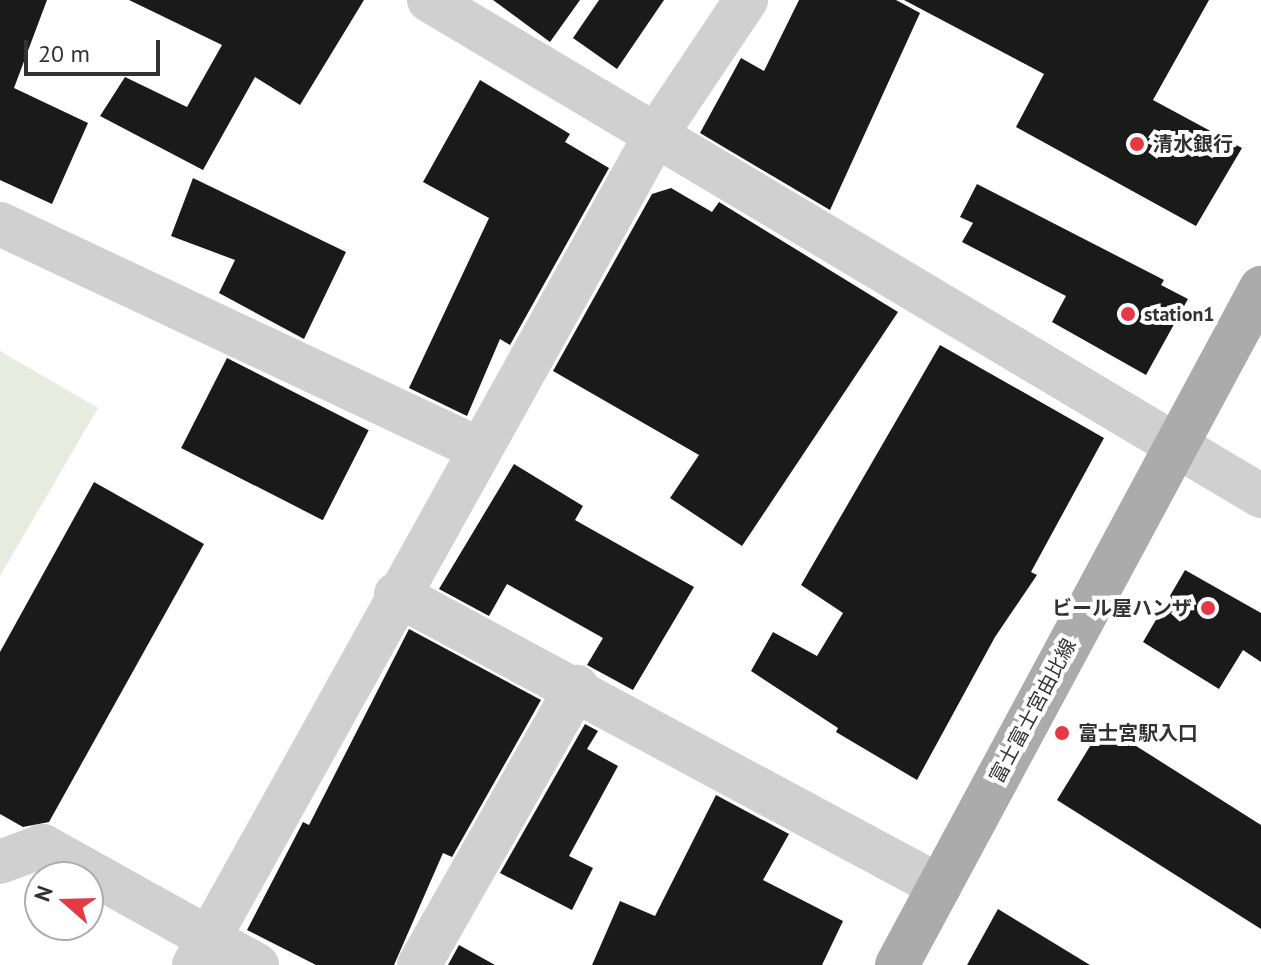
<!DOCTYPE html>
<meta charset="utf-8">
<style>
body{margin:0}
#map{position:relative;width:1261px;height:965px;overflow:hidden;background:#fff;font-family:"PT Sans","Noto Sans JP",sans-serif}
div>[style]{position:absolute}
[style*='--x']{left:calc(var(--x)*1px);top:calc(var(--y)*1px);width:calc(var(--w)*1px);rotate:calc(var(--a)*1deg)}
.green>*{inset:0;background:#e6ecdf}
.building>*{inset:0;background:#1a1a1a;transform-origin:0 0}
.minor>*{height:44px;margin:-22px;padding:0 22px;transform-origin:22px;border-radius:22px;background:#d0d0d0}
.primary>*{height:44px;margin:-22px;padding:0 22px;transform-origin:22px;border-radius:22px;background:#ababab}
.dots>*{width:22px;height:22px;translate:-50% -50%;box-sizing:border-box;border:4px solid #fff;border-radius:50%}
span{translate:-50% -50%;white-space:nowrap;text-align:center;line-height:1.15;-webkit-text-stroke:8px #fff;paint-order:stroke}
.poi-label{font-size:20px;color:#333;font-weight:700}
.left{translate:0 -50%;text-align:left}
.right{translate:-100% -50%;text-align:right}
.street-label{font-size:20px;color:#333}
.north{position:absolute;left:24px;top:861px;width:80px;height:80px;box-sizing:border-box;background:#fff;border:2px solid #adadad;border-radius:50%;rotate:290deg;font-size:22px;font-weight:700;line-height:32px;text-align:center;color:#333}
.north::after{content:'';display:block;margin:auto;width:28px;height:36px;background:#e63946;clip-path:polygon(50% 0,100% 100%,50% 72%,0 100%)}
.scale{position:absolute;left:24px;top:40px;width:136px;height:36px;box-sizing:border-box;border:4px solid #333;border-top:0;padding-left:10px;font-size:24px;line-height:28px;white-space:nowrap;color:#333;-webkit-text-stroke:6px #fff;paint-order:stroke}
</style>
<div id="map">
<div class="green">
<div style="clip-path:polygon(0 351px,98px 408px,0 576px)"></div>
</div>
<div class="building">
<div style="clip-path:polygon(0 0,47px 0,14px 88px,88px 123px,52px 204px,0 180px)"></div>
<div style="clip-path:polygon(129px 0,364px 0,300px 105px,255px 77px,203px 170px,100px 116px,125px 77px,187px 107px,222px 45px)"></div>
<div style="clip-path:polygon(493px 0,580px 0,550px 42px)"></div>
<div style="clip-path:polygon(599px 0,664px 0,617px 69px,573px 38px)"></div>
<div style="clip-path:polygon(799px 0,896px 0,920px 13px,830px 210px,700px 133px,741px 58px,764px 71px)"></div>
<div style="clip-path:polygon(904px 0,1209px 0,1153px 100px,1242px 148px,1196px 226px,1016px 127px,1044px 74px)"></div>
<div style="clip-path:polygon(480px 80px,570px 134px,565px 142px,609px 168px,510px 345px,500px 339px,467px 416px,409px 388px,489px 218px,423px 182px)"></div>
<div style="clip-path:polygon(193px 178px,346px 252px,304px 339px,219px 293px,235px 260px,171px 236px)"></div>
<div style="clip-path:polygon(977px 184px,1164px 280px,1161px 285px,1188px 299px,1146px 375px,1052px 322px,1066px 296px,962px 242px,973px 223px,960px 217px)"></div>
<div style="clip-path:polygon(671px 188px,712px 212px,719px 202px,898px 312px,742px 546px,670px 498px,699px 455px,553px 371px,652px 194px)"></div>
<div style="clip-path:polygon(940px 345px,1104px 438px,1031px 572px,1037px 575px,995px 637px,917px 780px,836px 732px,838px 728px,751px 671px,773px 632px,817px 656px,843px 613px,801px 585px)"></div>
<div style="left:227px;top:358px;width:159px;height:101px;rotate:27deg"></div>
<div style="clip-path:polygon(514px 464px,583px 506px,575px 520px,694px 587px,633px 690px,587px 665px,603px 638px,507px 584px,489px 616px,439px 589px)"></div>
<div style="clip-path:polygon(94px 482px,204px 544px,49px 822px,23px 827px,0 814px,0 652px)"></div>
<div style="clip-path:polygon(1185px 570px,1261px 613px,1261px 662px,1243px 650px,1219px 689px,1143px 642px)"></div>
<div style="clip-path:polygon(409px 629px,541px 700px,452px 857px,443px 853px,394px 965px,316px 965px,247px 930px,303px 822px,309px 825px)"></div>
<div style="clip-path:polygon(585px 724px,598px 731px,587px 749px,618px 766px,569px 856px,593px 868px,572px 910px,500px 873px)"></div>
<div style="clip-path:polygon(1103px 725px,1261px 825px,1261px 929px,1057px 800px)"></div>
<div style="clip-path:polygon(716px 795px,789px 834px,763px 880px,843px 921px,822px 965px,592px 965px,620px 901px,655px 916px)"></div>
<div style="clip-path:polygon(998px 909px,1090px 965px,967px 965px)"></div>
<div style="clip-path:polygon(459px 945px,495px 965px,448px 965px)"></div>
</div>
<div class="minor">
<div style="--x:429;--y:0;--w:969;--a:30.8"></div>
<div style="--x:0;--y:224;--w:529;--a:25.16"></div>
<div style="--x:396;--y:594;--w:617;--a:28.27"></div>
<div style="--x:0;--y:862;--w:46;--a:-20.4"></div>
<div style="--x:43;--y:846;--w:245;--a:29.1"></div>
<div style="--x:194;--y:965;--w:949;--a:-60.92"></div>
<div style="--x:655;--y:136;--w:164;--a:-56.2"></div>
<div style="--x:419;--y:965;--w:320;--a:-60.4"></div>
</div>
<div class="primary">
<div style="--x:897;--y:965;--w:769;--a:-61.73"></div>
</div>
<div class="dots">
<div style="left:1137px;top:144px;background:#e63946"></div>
<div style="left:1128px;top:314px;background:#e63946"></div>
<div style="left:1208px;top:608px;background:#e63946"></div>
<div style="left:1062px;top:733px;background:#e63946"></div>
</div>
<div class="poi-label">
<span class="left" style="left:1153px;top:144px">清水銀行</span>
<span class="left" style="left:1144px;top:314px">station1</span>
<span class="right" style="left:1192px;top:608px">ビール屋ハンザ</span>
<span class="left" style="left:1078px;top:733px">富士宮駅入口</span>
</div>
<div class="street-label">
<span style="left:1033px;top:711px;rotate:-62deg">富士富士宮由比線</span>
</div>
<div class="north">N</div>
<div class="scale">20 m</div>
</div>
